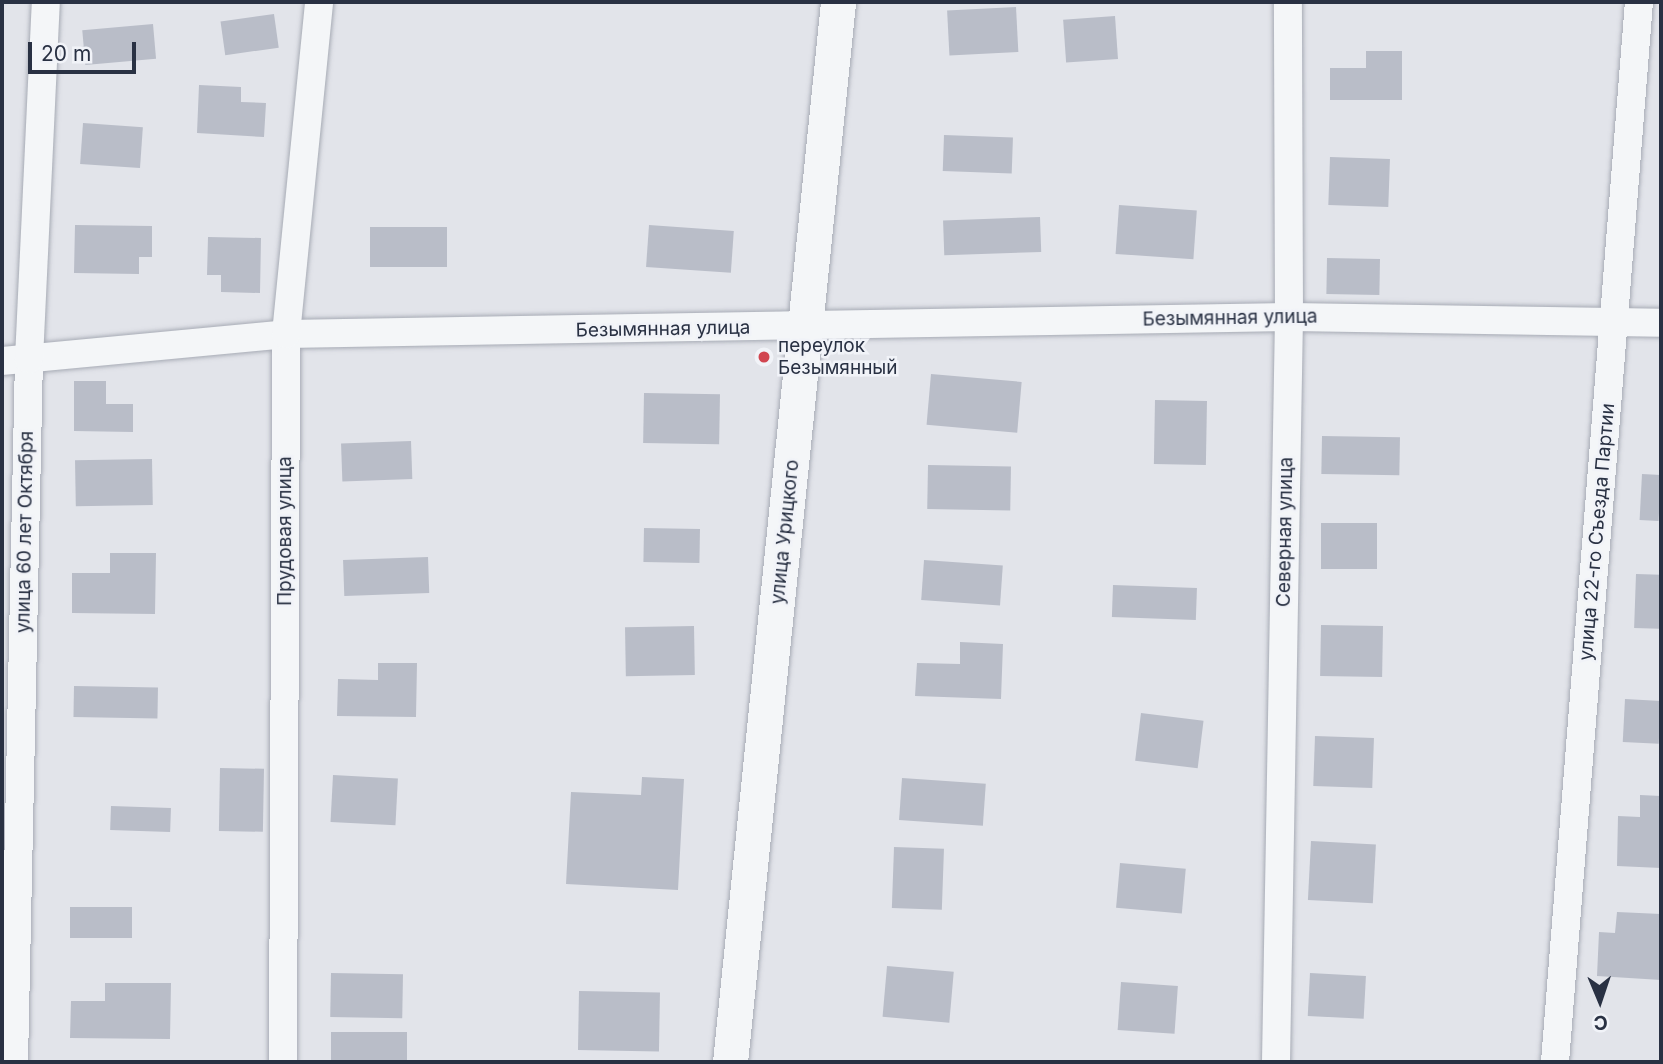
<!DOCTYPE html>
<meta charset="utf-8">
<style>
body{margin:0}
#map{position:relative;width:1663px;height:1064px;overflow:hidden;background:#e2e4ea;font-family:Inter,sans-serif}
div>[style]{position:absolute}
[style*='--x']{left:calc(var(--x)*1px);top:calc(var(--y)*1px);width:calc(var(--w)*1px);rotate:calc(var(--a)*1deg)}
.building>*{inset:0;background:#b9bdc8;transform-origin:0 0}
.roads{filter:drop-shadow(0 0 2px #a7abb5) drop-shadow(0 0 2px #a7abb5)}
.minor>*{height:28px;margin:-14px;padding:0 14px;transform-origin:14px;border-radius:14px;background:#f4f6f8}
.tertiary>*{height:35px;margin:-17.5px;padding:0 17.5px;transform-origin:17.5px;border-radius:17.5px;background:#f4f6f8}
.dots>*{width:19px;height:19px;translate:-50% -50%;box-sizing:border-box;border:4px solid #f1f3f8;border-radius:50%}
span{translate:-50% -50%;white-space:nowrap;text-align:center;line-height:1.15;-webkit-text-stroke:5px #f1f3f8;paint-order:stroke}
.street-label{font-size:19px;color:#293143}
.poi-label{font-size:19px;color:#293143}
.left{translate:0 -50%;text-align:left}
.frame{position:absolute;inset:0;border:4px solid #293143;pointer-events:none}
.north{position:absolute;left:1565px;top:966px;width:70px;height:70px;-webkit-text-stroke:5px #f1f3f8;paint-order:stroke;rotate:178deg;font-size:19px;font-weight:700;line-height:28px;text-align:center;color:#293143}
.north::after{content:'';display:block;margin:auto;width:24px;height:32px;background:#293143;clip-path:polygon(50% 0,100% 100%,50% 72%,0 100%)}
.scale{position:absolute;left:28px;top:42px;width:108px;height:32px;box-sizing:border-box;border:4px solid #293143;border-top:0;padding-left:9px;font-size:21px;line-height:24px;white-space:nowrap;color:#293143;-webkit-text-stroke:5px #f1f3f8;paint-order:stroke}
</style>
<div id="map">
<div class="building">
<div style="left:1016px;top:7px;width:45px;height:69px;rotate:87deg"></div>
<div style="left:274px;top:14px;width:34px;height:54px;rotate:82deg"></div>
<div style="left:1115px;top:16px;width:43px;height:52px;rotate:86deg"></div>
<div style="left:153px;top:24px;width:35px;height:71px;rotate:85deg"></div>
<div style="clip-path:polygon(1366px 51px,1402px 51px,1402px 100px,1330px 100px,1330px 68px,1366px 68px)"></div>
<div style="clip-path:polygon(199px 85px,241px 87px,241px 102px,266px 103px,264px 137px,197px 133px)"></div>
<div style="left:83px;top:123px;width:60px;height:41px;rotate:4deg"></div>
<div style="left:944px;top:135px;width:69px;height:36px;rotate:2deg"></div>
<div style="left:1330px;top:157px;width:60px;height:48px;rotate:2deg"></div>
<div style="left:1119px;top:205px;width:78px;height:49px;rotate:4deg"></div>
<div style="left:1040px;top:217px;width:35px;height:97px;rotate:88deg"></div>
<div style="clip-path:polygon(75px 225px,152px 226px,152px 257px,139px 257px,139px 274px,74px 273px)"></div>
<div style="left:649px;top:225px;width:85px;height:42px;rotate:4deg"></div>
<div style="left:370px;top:227px;width:77px;height:40px"></div>
<div style="clip-path:polygon(208px 237px,261px 238px,260px 293px,221px 292px,221px 275px,207px 275px)"></div>
<div style="left:1327px;top:258px;width:53px;height:36px;rotate:1deg"></div>
<div style="left:931px;top:374px;width:91px;height:51px;rotate:5deg"></div>
<div style="clip-path:polygon(74px 381px,106px 381px,106px 404px,133px 404px,133px 432px,74px 431px)"></div>
<div style="left:644px;top:393px;width:76px;height:50px;rotate:1deg"></div>
<div style="left:1155px;top:400px;width:52px;height:64px;rotate:1deg"></div>
<div style="left:1322px;top:436px;width:78px;height:38px;rotate:1deg"></div>
<div style="left:411px;top:441px;width:38px;height:70px;rotate:88deg"></div>
<div style="left:152px;top:459px;width:46px;height:77px;rotate:89deg"></div>
<div style="left:928px;top:465px;width:83px;height:44px;rotate:1deg"></div>
<div style="left:1642px;top:474px;width:19px;height:46px;rotate:3deg"></div>
<div style="left:1321px;top:523px;width:56px;height:46px"></div>
<div style="left:644px;top:528px;width:56px;height:34px;rotate:1deg"></div>
<div style="clip-path:polygon(110px 553px,156px 553px,155px 614px,72px 613px,72px 573px,110px 573px)"></div>
<div style="left:428px;top:557px;width:36px;height:85px;rotate:88deg"></div>
<div style="left:924px;top:560px;width:79px;height:40px;rotate:4deg"></div>
<div style="left:1636px;top:574px;width:25px;height:54px;rotate:2deg"></div>
<div style="left:1113px;top:585px;width:84px;height:32px;rotate:2deg"></div>
<div style="left:1321px;top:625px;width:62px;height:51px;rotate:1deg"></div>
<div style="left:694px;top:626px;width:49px;height:69px;rotate:89deg"></div>
<div style="clip-path:polygon(960px 642px,1003px 644px,1001px 699px,915px 696px,917px 663px,960px 664px)"></div>
<div style="clip-path:polygon(378px 663px,417px 663px,416px 717px,337px 716px,338px 679px,378px 680px)"></div>
<div style="left:74px;top:686px;width:84px;height:31px;rotate:1deg"></div>
<div style="left:1625px;top:699px;width:36px;height:43px;rotate:3deg"></div>
<div style="left:1141px;top:713px;width:63px;height:48px;rotate:7deg"></div>
<div style="left:1315px;top:736px;width:59px;height:50px;rotate:2deg"></div>
<div style="left:220px;top:768px;width:44px;height:63px;rotate:1deg"></div>
<div style="left:333px;top:775px;width:65px;height:47px;rotate:3deg"></div>
<div style="clip-path:polygon(642px 777px,684px 779px,678px 890px,566px 884px,571px 792px,641px 795px)"></div>
<div style="left:902px;top:778px;width:84px;height:42px;rotate:4deg"></div>
<div style="clip-path:polygon(1640px 795px,1661px 796px,1661px 868px,1617px 866px,1618px 816px,1640px 817px)"></div>
<div style="left:111px;top:806px;width:60px;height:24px;rotate:2deg"></div>
<div style="left:1311px;top:841px;width:65px;height:59px;rotate:3deg"></div>
<div style="left:894px;top:847px;width:50px;height:61px;rotate:2deg"></div>
<div style="left:1120px;top:863px;width:66px;height:45px;rotate:5deg"></div>
<div style="left:70px;top:907px;width:62px;height:31px"></div>
<div style="clip-path:polygon(1617px 912px,1661px 914px,1661px 980px,1597px 976px,1599px 932px,1615px 933px)"></div>
<div style="left:887px;top:966px;width:67px;height:51px;rotate:5deg"></div>
<div style="left:331px;top:973px;width:72px;height:44px;rotate:1deg"></div>
<div style="left:1310px;top:973px;width:56px;height:43px;rotate:3deg"></div>
<div style="left:1121px;top:982px;width:57px;height:48px;rotate:4deg"></div>
<div style="clip-path:polygon(105px 983px,171px 983px,170px 1039px,70px 1038px,71px 1001px,105px 1001px)"></div>
<div style="left:579px;top:991px;width:81px;height:59px;rotate:1deg"></div>
<div style="left:331px;top:1032px;width:76px;height:30px"></div>
</div>
<div class="roads">
<div class="minor">
<div style="--x:2;--y:361;--w:285;--a:-5.4"></div>
<div style="--x:286;--y:334;--w:1003;--a:-0.97"></div>
<div style="--x:1289;--y:317;--w:372;--a:0.9"></div>
<div style="--x:14;--y:1062;--w:703;--a:-88.78"></div>
<div style="--x:29;--y:359;--w:357;--a:-87.3"></div>
<div style="--x:283;--y:1062;--w:728;--a:-89.76"></div>
<div style="--x:286;--y:334;--w:334;--a:-84.3"></div>
<div style="--x:1276;--y:1062;--w:745;--a:-89"></div>
<div style="--x:1289;--y:317;--w:315;--a:-90.2"></div>
<div style="--x:1555;--y:1062;--w:1063;--a:-85.47"></div>
</div>
<div class="tertiary">
<div style="--x:730;--y:1062;--w:1065;--a:-84.18"></div>
</div>
</div>
<div class="dots">
<div style="left:764px;top:357px;background:#d14550"></div>
</div>
<div class="street-label">
<span style="left:1230px;top:318px;rotate:-1deg">Безымянная улица</span>
<span style="left:663px;top:329px;rotate:-1deg">Безымянная улица</span>
<span style="left:285px;top:531px;rotate:-90deg">Прудовая улица</span>
<span style="left:25px;top:532px;rotate:-89deg">улица 60 лет Октября</span>
<span style="left:785px;top:532px;rotate:-84deg">улица Урицкого</span>
<span style="left:1285px;top:532px;rotate:-89deg">Северная улица</span>
<span style="left:1597px;top:532px;rotate:-85deg">улица 22-го Съезда Партии</span>
</div>
<div class="poi-label">
<span class="left" style="left:778px;top:357px">переулок<br>Безымянный</span>
</div>
<div class="frame"></div>
<div class="north">С</div>
<div class="scale">20 m</div>
</div>
